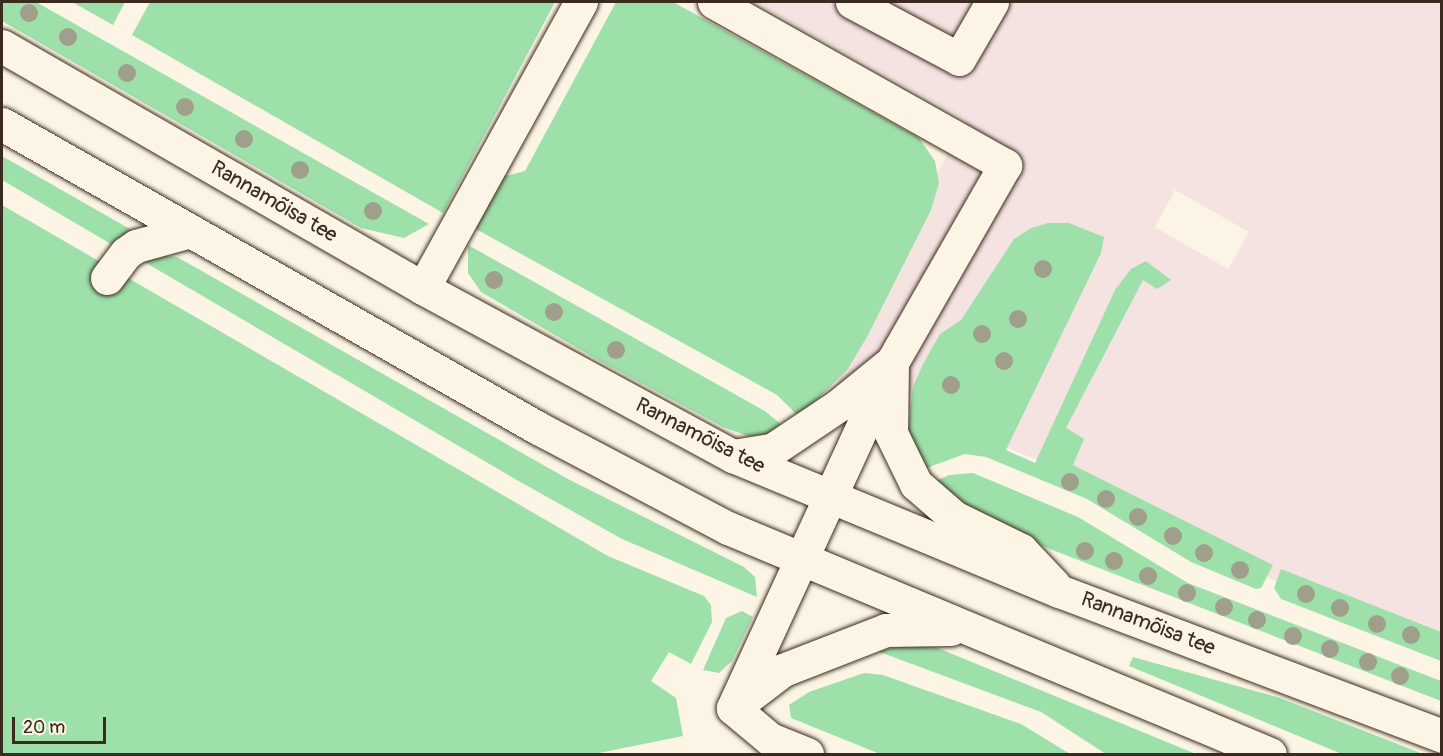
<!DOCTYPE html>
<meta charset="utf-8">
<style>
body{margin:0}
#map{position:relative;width:1443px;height:756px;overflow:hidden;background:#fcf5e5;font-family:Pangolin,sans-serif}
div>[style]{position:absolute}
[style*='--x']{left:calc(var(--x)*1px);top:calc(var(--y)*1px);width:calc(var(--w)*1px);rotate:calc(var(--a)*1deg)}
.built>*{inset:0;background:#f5e3e2}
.green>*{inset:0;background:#9ee0aa}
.roads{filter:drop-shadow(0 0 2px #3b2a1e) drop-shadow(0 0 2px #3b2a1e)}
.minor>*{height:33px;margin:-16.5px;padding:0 16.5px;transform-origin:16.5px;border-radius:16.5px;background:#fcf5e5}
.major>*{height:33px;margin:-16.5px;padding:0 16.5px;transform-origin:16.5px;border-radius:16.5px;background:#fcf5e5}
.trees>*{width:18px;height:18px;margin:-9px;border-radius:50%;background:#a09f8b}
span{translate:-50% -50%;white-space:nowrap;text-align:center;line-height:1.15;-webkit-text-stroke:4.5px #fcf5e5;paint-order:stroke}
.street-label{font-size:21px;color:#3b2a1e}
.frame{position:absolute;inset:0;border:3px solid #3b2a1e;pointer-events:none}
.scale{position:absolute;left:12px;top:717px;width:94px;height:27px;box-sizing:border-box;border:3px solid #3b2a1e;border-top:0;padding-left:8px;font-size:18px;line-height:21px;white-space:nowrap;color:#3b2a1e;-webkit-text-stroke:4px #fcf5e5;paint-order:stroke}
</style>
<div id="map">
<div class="built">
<div style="clip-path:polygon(evenodd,755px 2px,1441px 2px,1441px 644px,1245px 569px,1048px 464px,827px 377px,966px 120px,755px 2px,1175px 190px,1249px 232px,1228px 269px,1155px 227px,1175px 190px)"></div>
</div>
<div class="green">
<div style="clip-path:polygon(2px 2px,36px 2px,429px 224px,404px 238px,361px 228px,2px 21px)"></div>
<div style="clip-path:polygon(72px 2px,125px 2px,113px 25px)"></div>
<div style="clip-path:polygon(150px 2px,555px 2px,443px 213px,132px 35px)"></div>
<div style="clip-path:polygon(616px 2px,673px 2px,919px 138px,935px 161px,939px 183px,931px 210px,868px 335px,848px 369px,799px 417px,777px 395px,474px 228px,494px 179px,525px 171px)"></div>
<div style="clip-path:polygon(2px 156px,137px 233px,116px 247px,2px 180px)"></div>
<div style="clip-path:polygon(2px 205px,608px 556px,704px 596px,711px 605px,712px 622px,691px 664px,669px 652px,651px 681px,676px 698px,683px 736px,594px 754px,2px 754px)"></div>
<div style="clip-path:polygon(1048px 223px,1069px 223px,1104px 237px,1101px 253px,1006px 450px,1035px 463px,1115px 290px,1131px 269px,1146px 261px,1171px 280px,1157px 289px,1143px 280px,1066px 428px,1084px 439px,1073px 465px,1273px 565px,1261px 588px,1256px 589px,1191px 562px,1087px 499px,986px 457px,965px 454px,921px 470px,912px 453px,908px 430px,913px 387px,923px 364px,940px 334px,961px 320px,1014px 239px,1031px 228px)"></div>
<div style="clip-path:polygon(468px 245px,765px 411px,783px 426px,769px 435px,748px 436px,723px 427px,598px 360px,481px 292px,468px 273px)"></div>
<div style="clip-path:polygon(155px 255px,177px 257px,568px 479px,744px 567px,755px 577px,757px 597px,622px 539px,515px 479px,141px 260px)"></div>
<div style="clip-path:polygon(973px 473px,1078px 517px,1188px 583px,1441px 681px,1441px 701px,1032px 542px,976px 516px,934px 482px,949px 475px)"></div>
<div style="clip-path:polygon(1281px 569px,1441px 632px,1441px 661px,1281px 599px,1274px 588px)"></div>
<div style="clip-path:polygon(742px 611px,753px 617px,732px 661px,719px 673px,703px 670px,726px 618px)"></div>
<div style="clip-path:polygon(921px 643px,933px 646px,1196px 754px,1106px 754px,1041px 712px,877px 651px)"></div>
<div style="clip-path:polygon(1133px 657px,1280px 698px,1423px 754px,1342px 754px,1129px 666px)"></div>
<div style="clip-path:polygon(864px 673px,883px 675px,1021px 724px,1070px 754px,880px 754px,791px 718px,789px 705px,809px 692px)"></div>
</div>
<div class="roads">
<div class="minor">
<div style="--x:714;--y:2;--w:334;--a:29.3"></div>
<div style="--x:1005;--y:165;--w:227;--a:119.8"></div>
<div style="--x:892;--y:362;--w:381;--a:114.7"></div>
<div style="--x:733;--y:708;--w:48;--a:40"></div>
<div style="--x:770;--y:739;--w:40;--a:22"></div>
<div style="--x:852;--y:2;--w:121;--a:28"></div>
<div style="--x:959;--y:59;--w:66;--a:-59.9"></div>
<div style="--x:107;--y:278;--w:31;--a:-53"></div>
<div style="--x:126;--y:253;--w:12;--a:-35"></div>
<div style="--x:136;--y:246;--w:57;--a:-15.3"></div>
<div style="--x:423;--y:288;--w:327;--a:-61.1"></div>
</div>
<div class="major">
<div style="--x:2;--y:46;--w:486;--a:29.9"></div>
<div style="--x:423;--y:288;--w:353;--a:28.5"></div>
<div style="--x:733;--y:456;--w:353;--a:22.5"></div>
<div style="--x:1059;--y:591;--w:410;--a:20.7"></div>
<div style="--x:2;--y:124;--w:616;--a:29.56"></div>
<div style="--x:538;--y:428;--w:215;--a:27.8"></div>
<div style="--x:728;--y:528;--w:587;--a:22.63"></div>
<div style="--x:892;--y:362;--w:71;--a:90.8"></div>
<div style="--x:891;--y:433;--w:57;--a:63.9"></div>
<div style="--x:916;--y:484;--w:50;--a:41"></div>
<div style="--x:954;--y:517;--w:75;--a:26.2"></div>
<div style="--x:1021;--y:550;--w:48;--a:46.7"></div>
<div style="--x:733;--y:456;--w:39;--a:-9"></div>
<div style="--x:772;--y:450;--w:81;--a:-33.9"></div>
<div style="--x:839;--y:405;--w:68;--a:-39.1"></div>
<div style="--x:733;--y:708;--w:63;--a:-37.2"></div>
<div style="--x:783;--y:670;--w:110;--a:-21.2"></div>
<div style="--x:886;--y:630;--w:65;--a:-0.9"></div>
</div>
</div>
<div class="trees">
<div style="left:29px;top:13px"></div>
<div style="left:68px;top:37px"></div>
<div style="left:127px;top:73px"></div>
<div style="left:185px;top:107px"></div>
<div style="left:244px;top:139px"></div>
<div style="left:300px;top:170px"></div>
<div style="left:373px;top:211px"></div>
<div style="left:1043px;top:269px"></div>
<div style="left:494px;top:280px"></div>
<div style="left:554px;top:312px"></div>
<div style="left:1018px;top:319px"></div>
<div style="left:982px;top:334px"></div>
<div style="left:616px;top:350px"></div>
<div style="left:1004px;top:361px"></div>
<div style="left:951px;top:385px"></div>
<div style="left:1070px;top:482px"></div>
<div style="left:1106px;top:499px"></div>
<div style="left:1138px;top:517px"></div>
<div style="left:1173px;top:536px"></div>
<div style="left:1085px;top:551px"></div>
<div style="left:1204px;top:553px"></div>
<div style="left:1114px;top:561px"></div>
<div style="left:1240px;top:570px"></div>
<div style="left:1148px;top:576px"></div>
<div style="left:1187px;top:593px"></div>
<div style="left:1306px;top:594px"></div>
<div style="left:1224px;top:607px"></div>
<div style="left:1340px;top:608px"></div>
<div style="left:1257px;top:620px"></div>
<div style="left:1377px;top:624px"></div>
<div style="left:1411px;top:635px"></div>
<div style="left:1293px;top:636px"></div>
<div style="left:1330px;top:649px"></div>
<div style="left:1368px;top:662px"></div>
<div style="left:1400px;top:676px"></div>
</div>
<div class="street-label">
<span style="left:274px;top:202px;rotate:30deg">Rannamõisa tee</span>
<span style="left:700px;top:436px;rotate:27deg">Rannamõisa tee</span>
<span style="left:1148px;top:624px;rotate:21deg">Rannamõisa tee</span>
</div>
<div class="frame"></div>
<div class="scale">20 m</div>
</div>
